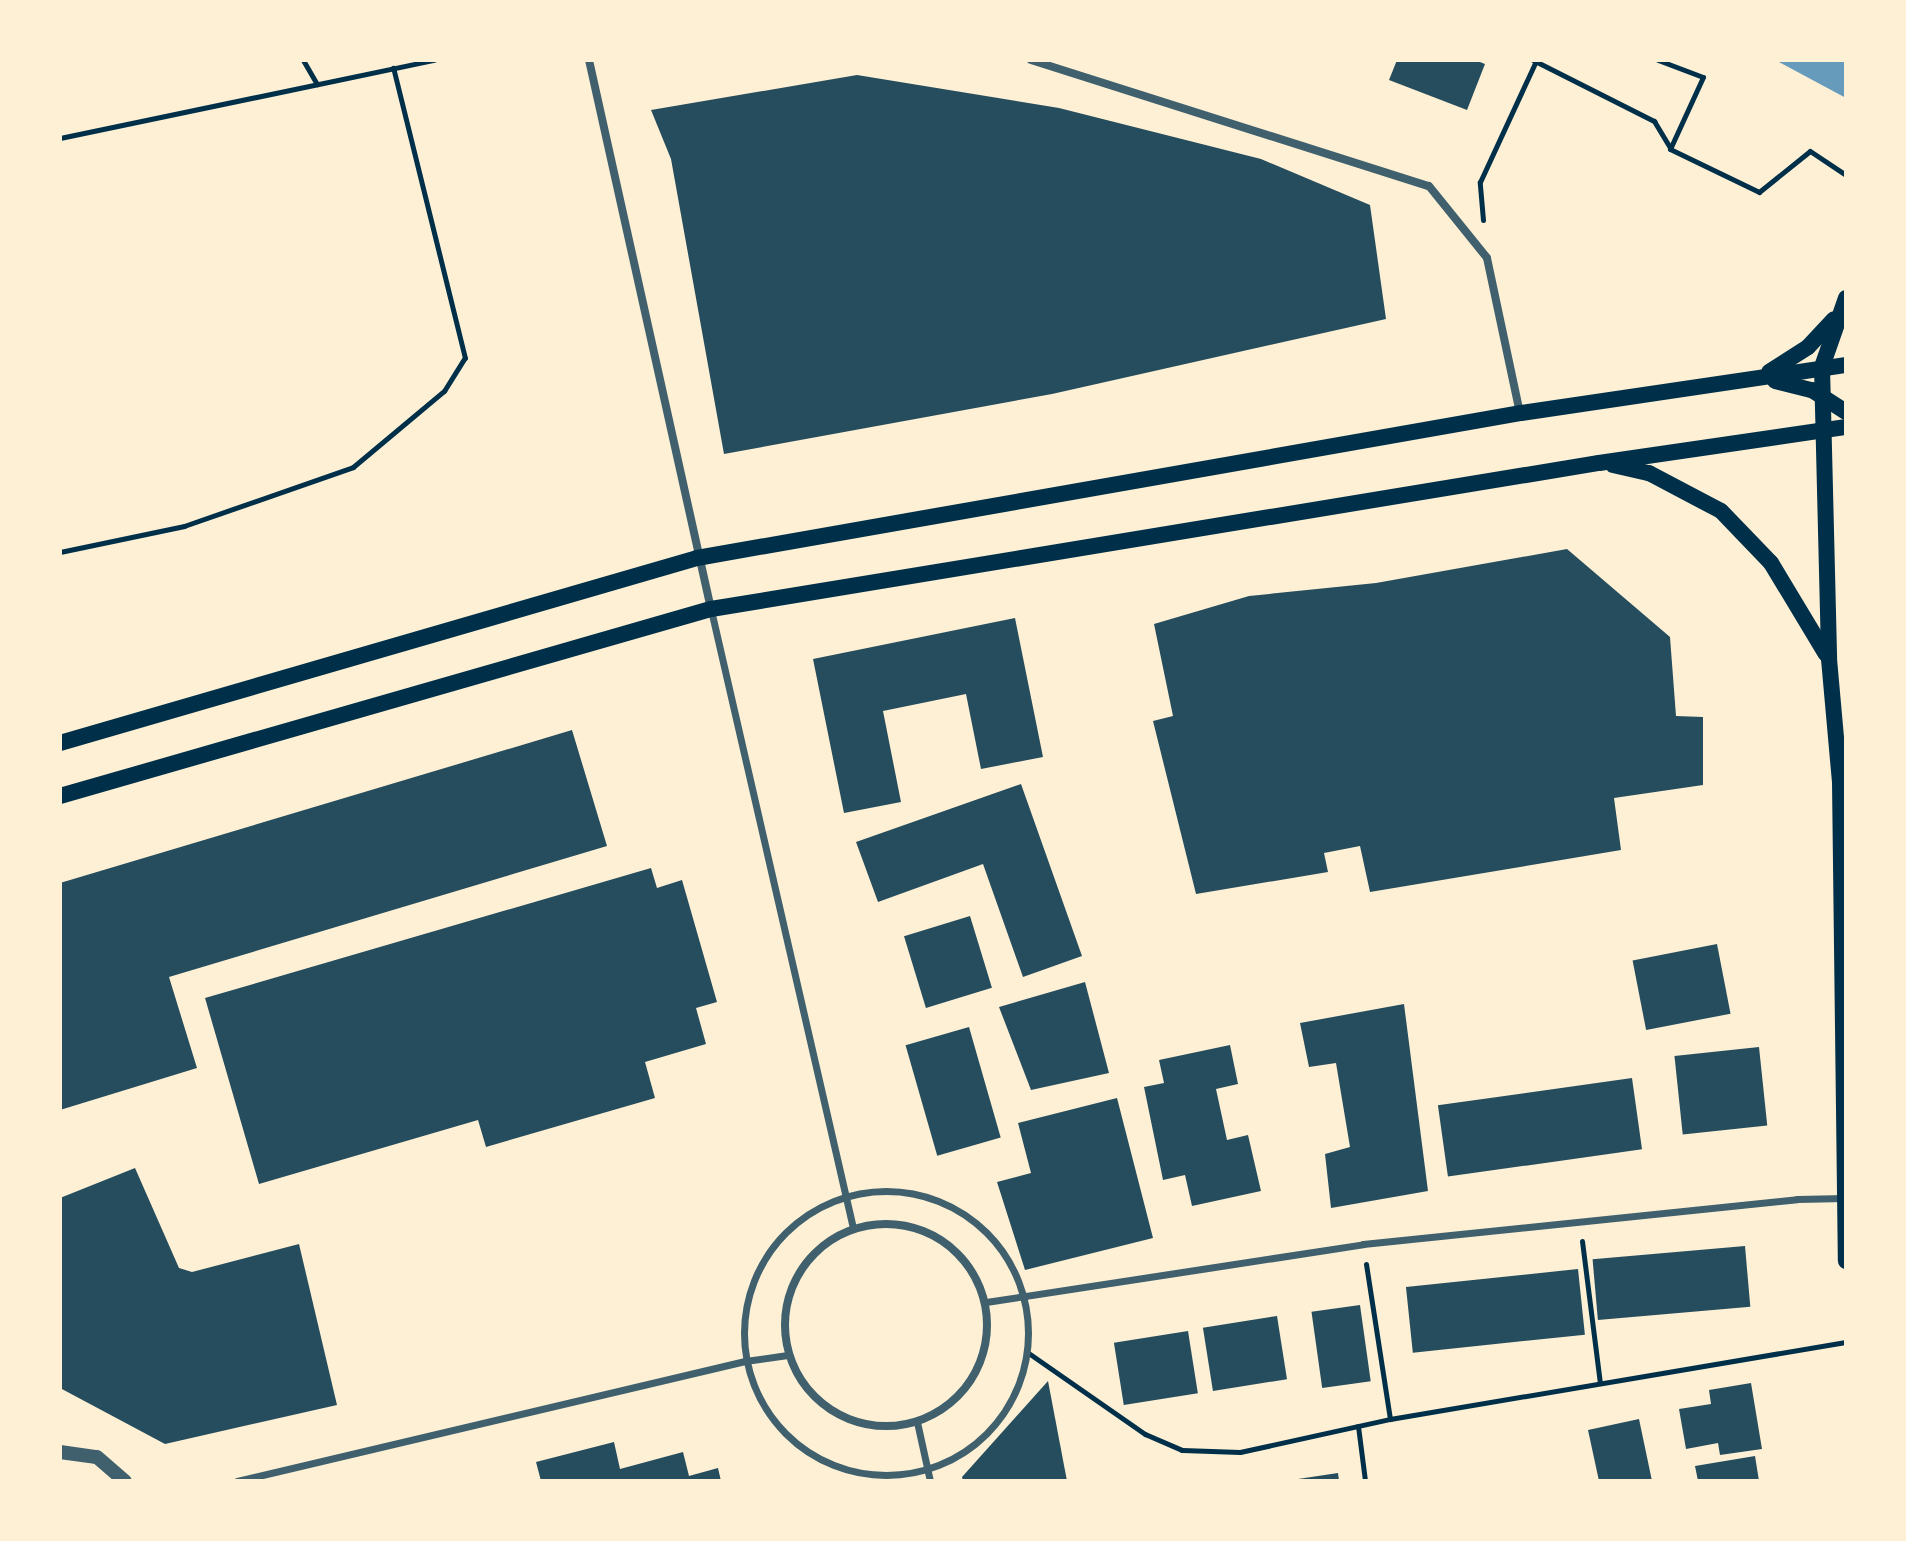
<!DOCTYPE html>
<style>
body{margin:0}
#map{position:relative;width:1906px;height:1541px;overflow:hidden;background:#fdf0d5;font-family:Roboto,sans-serif}
div>[style]{position:absolute}
[style*='--x']{left:calc(var(--x)*1px);top:calc(var(--y)*1px);width:calc(var(--w)*1px);rotate:calc(var(--a)*1deg)}
.water>*{inset:0;background:#669bbc}
.building>*{inset:0;background:#264d5e;transform-origin:0 0}
.path>*{height:5px;margin:-2.5px;padding:0 2.5px;transform-origin:2.5px;border-radius:2.5px;background:#003049}
.pedestrian>*{height:7px;margin:-3.5px;padding:0 3.5px;transform-origin:3.5px;border-radius:3.5px;background:#3f606c}
.pedestrian>.ring{margin:-3.5px;padding:0;box-sizing:content-box;background:none;border:7px solid #3f606c;border-radius:50%}
.minor>*{height:8px;margin:-4px;padding:0 4px;transform-origin:4px;border-radius:4px;background:#3f606c}
.minor>.ring{margin:-4px;padding:0;box-sizing:content-box;background:none;border:8px solid #3f606c;border-radius:50%}
.tertiary>*{height:14px;margin:-7px;padding:0 7px;transform-origin:7px;border-radius:7px;background:#3f606c}
.secondary>*{height:16px;margin:-8px;padding:0 8px;transform-origin:8px;border-radius:8px;background:#003049}
span{translate:-50% -50%;white-space:nowrap;text-align:center;line-height:1.15;-webkit-text-stroke:8px #fdf0d5;paint-order:stroke}
.frame{position:absolute;inset:0;border:62px solid #fdf0d5;pointer-events:none}
</style>
<div id="map">
<div class="water">
<div style="clip-path:polygon(1775px 60px,1846px 60px,1846px 98px)"></div>
</div>
<div class="building">
<div style="clip-path:polygon(1397px 60px,1475px 60px,1485px 64px,1467px 110px,1389px 80px)"></div>
<div style="clip-path:polygon(857px 75px,1059px 108px,1261px 159px,1370px 205px,1386px 319px,1052px 394px,724px 454px,671px 159px,651px 110px)"></div>
<div style="clip-path:polygon(1567px 549px,1670px 637px,1676px 716px,1703px 717px,1703px 785px,1614px 798px,1621px 850px,1370px 892px,1360px 846px,1324px 853px,1328px 872px,1196px 894px,1153px 721px,1173px 716px,1154px 624px,1249px 596px,1376px 583px)"></div>
<div style="clip-path:polygon(1015px 618px,1043px 757px,981px 769px,966px 694px,883px 711px,901px 802px,844px 813px,813px 659px)"></div>
<div style="clip-path:polygon(572px 730px,607px 846px,169px 977px,197px 1068px,60px 1110px,60px 883px)"></div>
<div style="clip-path:polygon(1021px 784px,1082px 956px,1023px 977px,983px 864px,878px 902px,856px 842px)"></div>
<div style="clip-path:polygon(651px 868px,657px 888px,682px 880px,717px 1002px,696px 1008px,706px 1044px,645px 1062px,655px 1098px,486px 1147px,478px 1120px,259px 1184px,205px 998px)"></div>
<div style="left:970px;top:916px;width:75px;height:69px;rotate:73deg"></div>
<div style="left:1717px;top:944px;width:71px;height:86px;rotate:79deg"></div>
<div style="clip-path:polygon(1085px 982px,1109px 1073px,1031px 1090px,999px 1007px)"></div>
<div style="clip-path:polygon(1404px 1004px,1428px 1191px,1331px 1208px,1325px 1154px,1350px 1147px,1336px 1063px,1309px 1067px,1300px 1023px)"></div>
<div style="left:969px;top:1027px;width:115px;height:66px;rotate:74deg"></div>
<div style="clip-path:polygon(1230px 1045px,1238px 1084px,1216px 1089px,1227px 1140px,1248px 1135px,1261px 1191px,1192px 1206px,1185px 1175px,1163px 1180px,1144px 1087px,1164px 1083px,1159px 1060px)"></div>
<div style="left:1759px;top:1047px;width:79px;height:85px;rotate:84deg"></div>
<div style="left:1632px;top:1078px;width:72px;height:196px;rotate:82deg"></div>
<div style="clip-path:polygon(1117px 1098px,1153px 1238px,1025px 1270px,997px 1182px,1031px 1173px,1018px 1123px)"></div>
<div style="clip-path:polygon(135px 1168px,179px 1268px,192px 1272px,299px 1244px,337px 1405px,165px 1444px,60px 1388px,60px 1198px)"></div>
<div style="left:1745px;top:1246px;width:61px;height:153px;rotate:85deg"></div>
<div style="left:1578px;top:1269px;width:66px;height:173px;rotate:84deg"></div>
<div style="left:1360px;top:1305px;width:77px;height:49px;rotate:82deg"></div>
<div style="left:1277px;top:1316px;width:64px;height:75px;rotate:81deg"></div>
<div style="left:1188px;top:1331px;width:63px;height:75px;rotate:81deg"></div>
<div style="clip-path:polygon(1048px 1381px,1067px 1481px,963px 1481px,962px 1477px)"></div>
<div style="clip-path:polygon(1751px 1383px,1762px 1449px,1720px 1455px,1718px 1443px,1686px 1449px,1679px 1409px,1711px 1404px,1709px 1390px)"></div>
<div style="clip-path:polygon(1639px 1419px,1652px 1481px,1599px 1481px,1588px 1430px)"></div>
<div style="clip-path:polygon(614px 1442px,620px 1469px,683px 1452px,689px 1476px,718px 1468px,721px 1481px,541px 1481px,536px 1462px)"></div>
<div style="clip-path:polygon(1755px 1456px,1759px 1481px,1698px 1481px,1695px 1466px)"></div>
<div style="clip-path:polygon(1338px 1473px,1339px 1481px,1298px 1481px,1298px 1479px)"></div>
</div>
<div class="path">
<div style="--x:303;--y:60;--w:28;--a:60"></div>
<div style="--x:1533;--y:60;--w:136;--a:26.8"></div>
<div style="--x:1654;--y:121;--w:31;--a:59"></div>
<div style="--x:1658;--y:60;--w:48;--a:20.7"></div>
<div style="--x:1703;--y:77;--w:79;--a:114.6"></div>
<div style="--x:1670;--y:149;--w:99;--a:25.8"></div>
<div style="--x:1759;--y:192;--w:65;--a:-38.8"></div>
<div style="--x:1810;--y:151;--w:43;--a:33.7"></div>
<div style="--x:60;--y:138;--w:382;--a:-11.8"></div>
<div style="--x:1483;--y:220;--w:38;--a:-95"></div>
<div style="--x:1480;--y:182;--w:133;--a:-65.2"></div>
<div style="--x:60;--y:552;--w:127;--a:-11.8"></div>
<div style="--x:184;--y:526;--w:179;--a:-19.2"></div>
<div style="--x:353;--y:467;--w:119;--a:-39.9"></div>
<div style="--x:444;--y:391;--w:39;--a:-58"></div>
<div style="--x:465;--y:358;--w:299;--a:-103.9"></div>
<div style="--x:1582;--y:1241;--w:143;--a:82.8"></div>
<div style="--x:1366;--y:1264;--w:157;--a:81.2"></div>
<div style="--x:1027;--y:1352;--w:144;--a:34.8"></div>
<div style="--x:1145;--y:1434;--w:40;--a:23.4"></div>
<div style="--x:1182;--y:1450;--w:58;--a:2"></div>
<div style="--x:1240;--y:1452;--w:154;--a:-12.4"></div>
<div style="--x:1390;--y:1419;--w:462;--a:-9.6"></div>
<div style="--x:1358;--y:1426;--w:55;--a:82.7"></div>
</div>
<div class="pedestrian">
<div style="--x:711;--y:610;--w:634;--a:77.06"></div>
<div class="ring" style="left:744px;top:1191px;width:277px;height:277px"></div>
<div style="--x:986;--y:1302;--w:381;--a:-8.7"></div>
<div style="--x:1363;--y:1244;--w:436;--a:-5.9"></div>
<div style="--x:1797;--y:1199;--w:48;--a:-1.2"></div>
<div style="--x:917;--y:1422;--w:60;--a:77.6"></div>
<div style="--x:237;--y:1481;--w:522;--a:-13.29"></div>
<div style="--x:745;--y:1361;--w:43;--a:-7.9"></div>
</div>
<div class="minor">
<div style="--x:589;--y:60;--w:562;--a:77.47"></div>
<div style="--x:1031;--y:60;--w:417;--a:17.6"></div>
<div style="--x:1429;--y:186;--w:92;--a:51.1"></div>
<div style="--x:1487;--y:258;--w:158;--a:78"></div>
<div class="ring" style="left:785px;top:1224px;width:194px;height:194px"></div>
</div>
<div class="tertiary">
<div style="--x:60;--y:1452;--w:37;--a:8"></div>
<div style="--x:97;--y:1457;--w:37;--a:41"></div>
</div>
<div class="secondary">
<div style="--x:1846;--y:298;--w:73;--a:109.2"></div>
<div style="--x:1822;--y:367;--w:292;--a:88.6"></div>
<div style="--x:1829;--y:659;--w:123;--a:84.9"></div>
<div style="--x:1840;--y:782;--w:479;--a:89.3"></div>
<div style="--x:1769;--y:372;--w:46;--a:-32.7"></div>
<div style="--x:1808;--y:347;--w:38;--a:-47"></div>
<div style="--x:1775;--y:381;--w:38;--a:14"></div>
<div style="--x:1812;--y:390;--w:40;--a:32.9"></div>
<div style="--x:1613;--y:465;--w:37;--a:13"></div>
<div style="--x:1649;--y:473;--w:81;--a:27.8"></div>
<div style="--x:1721;--y:511;--w:72;--a:46.1"></div>
<div style="--x:1771;--y:563;--w:106;--a:58.9"></div>
<div style="--x:60;--y:743;--w:663;--a:-16.19"></div>
<div style="--x:697;--y:558;--w:837;--a:-9.98"></div>
<div style="--x:1521;--y:413;--w:329;--a:-8.4"></div>
<div style="--x:60;--y:796;--w:677;--a:-16.03"></div>
<div style="--x:711;--y:609;--w:900;--a:-9.34"></div>
<div style="--x:1599;--y:463;--w:250;--a:-8.3"></div>
</div>
<div class="frame"></div>
</div>
